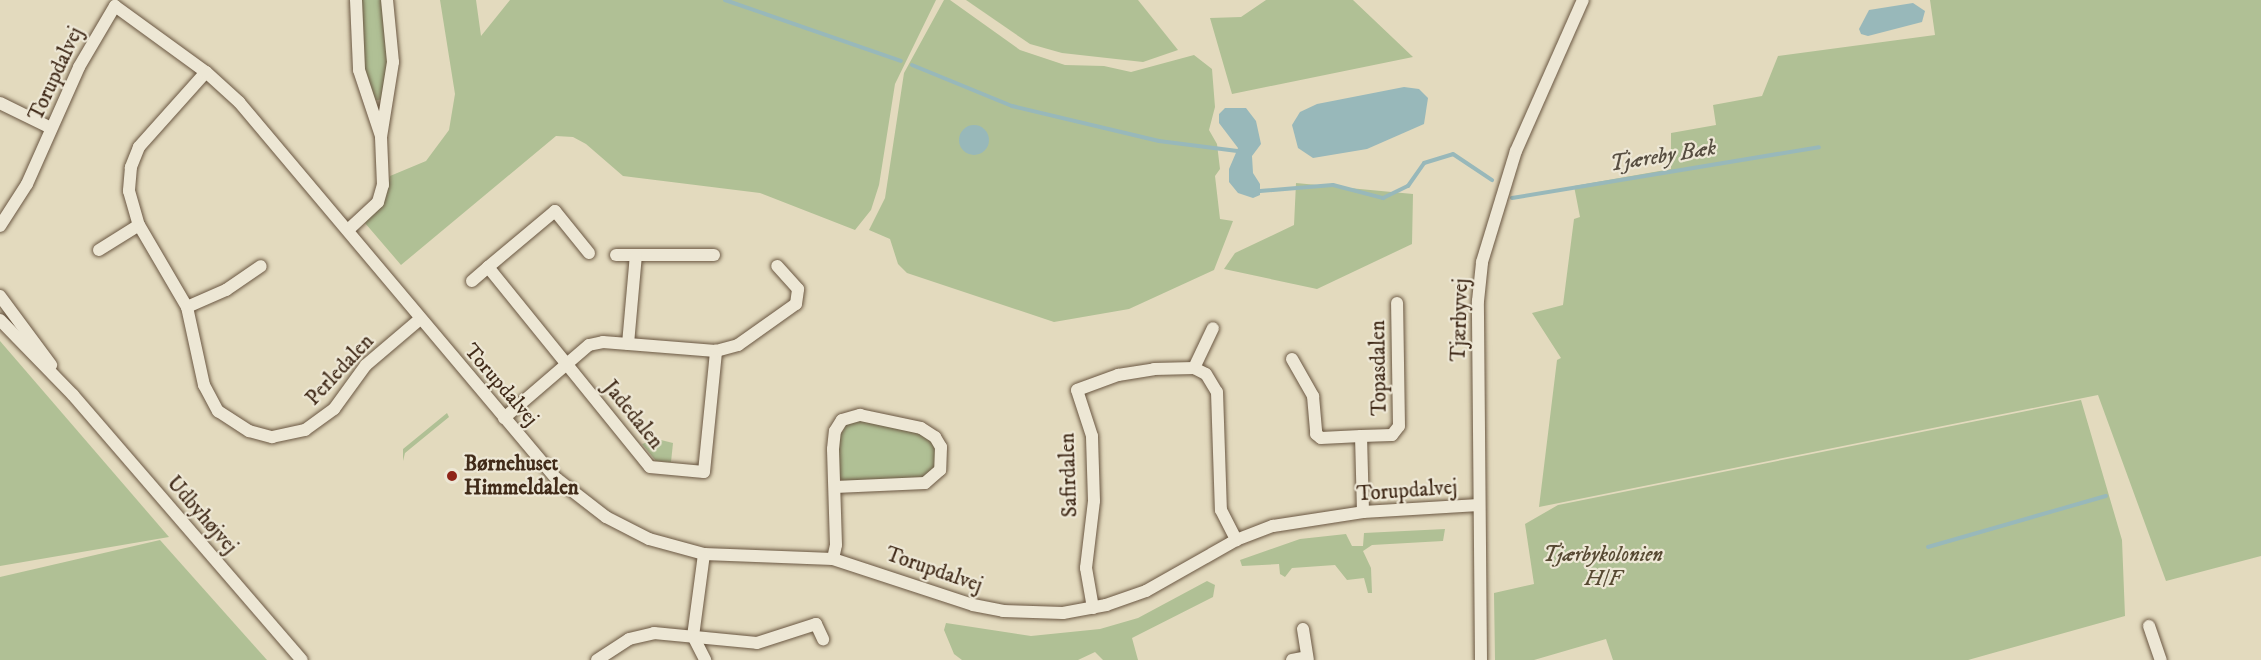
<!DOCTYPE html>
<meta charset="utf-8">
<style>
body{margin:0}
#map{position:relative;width:2261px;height:660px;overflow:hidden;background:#e3dabe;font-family:"IM FELL DW Pica",serif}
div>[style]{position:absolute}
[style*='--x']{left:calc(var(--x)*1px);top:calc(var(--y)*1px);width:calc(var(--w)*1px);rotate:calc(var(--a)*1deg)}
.green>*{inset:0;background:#b0c095}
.water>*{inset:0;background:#98b8ba}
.round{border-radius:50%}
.stream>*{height:4px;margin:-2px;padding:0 2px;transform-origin:2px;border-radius:2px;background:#98b8ba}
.roads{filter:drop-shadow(0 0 2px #6a5742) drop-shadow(0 0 2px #6a5742)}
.minor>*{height:12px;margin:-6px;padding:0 6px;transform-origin:6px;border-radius:6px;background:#ede7d5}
.dots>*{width:16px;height:16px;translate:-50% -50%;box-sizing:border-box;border:3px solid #ede7d5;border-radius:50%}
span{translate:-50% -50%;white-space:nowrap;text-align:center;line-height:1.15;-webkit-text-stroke:4.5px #ede7d5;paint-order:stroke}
.street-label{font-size:21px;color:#412b19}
.poi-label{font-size:21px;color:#412b19;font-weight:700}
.left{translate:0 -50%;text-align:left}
.park-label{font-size:21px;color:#574932;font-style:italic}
.water-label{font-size:22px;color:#574e41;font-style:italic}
</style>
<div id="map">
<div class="green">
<div style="clip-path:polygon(360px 0,383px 0,389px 37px,385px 99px,371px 101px,363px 71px)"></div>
<div style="clip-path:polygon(440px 0,476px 0,481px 36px,510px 0,936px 0,895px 84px,879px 185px,871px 210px,855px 230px,760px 193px,623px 176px,586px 144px,573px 137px,556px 136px,401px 265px,365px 223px,386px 196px,390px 176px,426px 161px,449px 130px,455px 94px)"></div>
<div style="clip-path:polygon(944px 0,950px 0,1020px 50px,1065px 65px,1104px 66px,1131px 72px,1194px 55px,1212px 69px,1215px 107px,1209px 130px,1217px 144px,1220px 169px,1215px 176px,1220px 219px,1233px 221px,1214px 270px,1129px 309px,1054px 322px,907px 273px,898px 264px,890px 239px,869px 230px,885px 198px,904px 73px)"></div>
<div style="clip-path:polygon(966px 0,1138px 0,1178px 50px,1143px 62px,1062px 53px,1030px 44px)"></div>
<div style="clip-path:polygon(1266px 0,1353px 0,1413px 57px,1232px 94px,1210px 18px,1241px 17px)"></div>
<div style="clip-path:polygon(1930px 0,2261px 0,2261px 556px,2166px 581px,2098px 395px,1539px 507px,1557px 360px,1561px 358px,1532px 313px,1563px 305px,1574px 219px,1580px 217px,1574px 186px,1671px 169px,1671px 133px,1716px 125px,1713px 105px,1762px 96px,1778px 56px,1935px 35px)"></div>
<div style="clip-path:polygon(1296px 183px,1413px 194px,1412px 244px,1317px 289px,1224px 269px,1235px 253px,1294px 225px)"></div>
<div style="clip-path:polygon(0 341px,169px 537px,0 566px)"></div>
<div style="clip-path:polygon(2081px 400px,2122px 540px,2125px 616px,1968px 660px,1613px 660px,1606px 639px,1534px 660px,1495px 660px,1494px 593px,1534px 584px,1525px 524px,1558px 505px)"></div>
<div style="clip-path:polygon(447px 413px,449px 417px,405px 453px,403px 461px,403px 449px)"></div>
<div style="clip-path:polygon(858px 420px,916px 431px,931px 440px,937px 450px,936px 467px,927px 477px,844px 482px,839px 477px,837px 441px,847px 424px)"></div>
<div style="clip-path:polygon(657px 439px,673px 443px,671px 462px,656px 461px,642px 444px)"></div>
<div style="clip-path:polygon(1445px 529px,1443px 541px,1372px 545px,1363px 551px,1371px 568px,1372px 593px,1368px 593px,1364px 578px,1347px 580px,1335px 565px,1292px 568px,1285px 577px,1280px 574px,1279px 564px,1242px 566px,1240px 560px,1300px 539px,1346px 534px,1352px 546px,1363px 546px,1364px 533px)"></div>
<div style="clip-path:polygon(160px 540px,267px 660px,0 660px,0 577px)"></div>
<div style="clip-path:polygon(1207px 581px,1215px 585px,1213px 597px,1132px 638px,1138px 660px,1103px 660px,1095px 652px,1078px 660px,962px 660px,954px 654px,944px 630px,946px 623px,1031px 636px,1100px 629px,1138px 618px)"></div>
</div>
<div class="water">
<div style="clip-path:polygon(1913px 3px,1925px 11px,1922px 22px,1868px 36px,1861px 34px,1859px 29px,1869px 10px)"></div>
<div style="clip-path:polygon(1404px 87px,1419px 89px,1428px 98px,1424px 124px,1367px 149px,1313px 158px,1298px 148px,1292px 125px,1300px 112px,1317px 104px)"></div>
<div style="clip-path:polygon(1225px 108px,1246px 108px,1256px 121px,1261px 144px,1252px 156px,1253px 173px,1260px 184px,1260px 195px,1253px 198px,1238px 193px,1229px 182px,1229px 169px,1238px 148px,1219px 123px,1219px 114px)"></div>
<div class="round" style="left:959px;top:125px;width:30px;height:30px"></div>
</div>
<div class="stream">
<div style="--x:725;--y:0;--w:186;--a:19.1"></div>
<div style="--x:912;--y:65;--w:108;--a:22.3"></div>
<div style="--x:1012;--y:106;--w:151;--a:13.4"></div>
<div style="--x:1159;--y:141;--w:79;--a:7.3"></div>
<div style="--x:1260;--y:191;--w:73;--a:-4.7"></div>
<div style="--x:1333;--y:185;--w:52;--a:14.6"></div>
<div style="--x:1383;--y:198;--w:28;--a:-26"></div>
<div style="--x:1408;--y:186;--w:28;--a:-55"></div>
<div style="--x:1424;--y:163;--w:30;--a:-17"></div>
<div style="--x:1453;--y:154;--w:47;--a:33.7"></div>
<div style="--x:1512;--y:198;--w:311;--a:-9.4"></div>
<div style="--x:1928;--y:547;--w:185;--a:-16"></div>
</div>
<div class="roads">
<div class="minor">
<div style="--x:356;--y:0;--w:70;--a:87.5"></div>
<div style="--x:359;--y:70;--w:70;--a:71.6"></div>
<div style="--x:206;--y:72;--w:101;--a:131.8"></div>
<div style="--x:139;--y:147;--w:22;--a:112"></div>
<div style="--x:131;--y:167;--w:24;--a:95"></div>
<div style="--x:129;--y:191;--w:35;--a:74"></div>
<div style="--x:139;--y:225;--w:95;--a:59.7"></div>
<div style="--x:187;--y:307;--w:80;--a:77.7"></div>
<div style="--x:204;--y:385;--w:30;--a:62"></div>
<div style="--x:218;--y:411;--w:37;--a:33"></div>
<div style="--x:249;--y:431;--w:24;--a:15"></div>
<div style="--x:272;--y:437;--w:34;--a:-12"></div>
<div style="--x:305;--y:430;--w:36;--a:-36"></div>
<div style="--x:334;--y:409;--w:54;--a:-54"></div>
<div style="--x:366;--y:365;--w:71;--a:-40.4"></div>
<div style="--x:0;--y:103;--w:57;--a:26.1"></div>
<div style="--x:0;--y:226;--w:50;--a:-57.3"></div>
<div style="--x:27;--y:184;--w:128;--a:-66"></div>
<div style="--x:79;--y:67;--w:71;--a:-59.5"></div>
<div style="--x:115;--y:6;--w:112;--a:36"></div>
<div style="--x:206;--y:72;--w:45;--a:42.3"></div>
<div style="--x:239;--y:102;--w:493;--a:49.9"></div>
<div style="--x:557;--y:479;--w:62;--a:37.8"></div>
<div style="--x:606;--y:517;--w:48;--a:27.1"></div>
<div style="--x:649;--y:539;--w:57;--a:15.3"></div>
<div style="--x:704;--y:554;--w:129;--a:2.2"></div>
<div style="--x:833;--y:559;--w:147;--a:18.2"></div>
<div style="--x:973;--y:605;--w:31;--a:11"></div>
<div style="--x:1003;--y:611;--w:60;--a:1.9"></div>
<div style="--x:1063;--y:613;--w:44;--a:-10.5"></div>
<div style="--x:1106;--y:605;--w:42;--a:-19.3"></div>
<div style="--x:1146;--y:591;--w:103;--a:-29.5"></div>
<div style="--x:1236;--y:540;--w:40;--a:-21"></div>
<div style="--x:1273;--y:526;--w:91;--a:-8.8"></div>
<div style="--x:1363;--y:512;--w:116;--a:-3.5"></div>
<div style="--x:348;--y:230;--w:41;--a:-43"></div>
<div style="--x:378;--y:202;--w:18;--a:-74"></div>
<div style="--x:383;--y:185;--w:48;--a:-92.4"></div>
<div style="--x:381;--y:137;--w:76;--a:-80.9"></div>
<div style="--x:393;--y:62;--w:62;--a:-95.5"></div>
<div style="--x:99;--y:250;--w:47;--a:-32"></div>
<div style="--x:589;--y:253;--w:54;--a:-129"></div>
<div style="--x:555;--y:211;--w:87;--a:140.1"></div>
<div style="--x:488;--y:267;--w:257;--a:51"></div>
<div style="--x:650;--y:467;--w:54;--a:5.3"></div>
<div style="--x:704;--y:472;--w:122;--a:-84.3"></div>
<div style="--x:616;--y:255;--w:98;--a:0"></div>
<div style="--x:472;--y:281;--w:21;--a:-41"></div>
<div style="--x:0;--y:296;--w:86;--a:53.5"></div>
<div style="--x:187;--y:307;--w:43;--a:-23.6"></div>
<div style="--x:226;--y:290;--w:42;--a:-34.4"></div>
<div style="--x:0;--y:320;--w:105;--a:45.8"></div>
<div style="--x:73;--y:395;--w:350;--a:49.2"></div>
<div style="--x:628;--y:344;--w:89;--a:-84.9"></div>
<div style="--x:1292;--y:359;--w:43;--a:60.4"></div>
<div style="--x:1313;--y:396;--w:38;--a:85"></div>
<div style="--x:1316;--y:434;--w:6;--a:39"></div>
<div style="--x:1321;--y:438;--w:40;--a:-2.9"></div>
<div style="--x:1194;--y:368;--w:44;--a:-64.6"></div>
<div style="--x:504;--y:418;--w:112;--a:-40.7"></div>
<div style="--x:589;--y:345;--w:14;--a:-12"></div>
<div style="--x:603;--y:342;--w:113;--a:4.6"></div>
<div style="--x:716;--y:351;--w:23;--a:-15"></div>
<div style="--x:738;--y:345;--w:71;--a:-35.3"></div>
<div style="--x:796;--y:304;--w:15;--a:-82"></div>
<div style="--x:798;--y:289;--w:31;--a:-132"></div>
<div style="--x:1363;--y:512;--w:76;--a:-91.5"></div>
<div style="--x:1361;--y:436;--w:31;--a:-2"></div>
<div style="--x:1392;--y:435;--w:11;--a:-52"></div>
<div style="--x:1399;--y:426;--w:123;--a:-90.9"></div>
<div style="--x:704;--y:554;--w:83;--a:97.6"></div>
<div style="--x:693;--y:636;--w:27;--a:63"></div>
<div style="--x:833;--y:559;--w:14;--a:-78"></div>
<div style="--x:836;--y:545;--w:96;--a:-91.8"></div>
<div style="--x:833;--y:449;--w:18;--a:-84"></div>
<div style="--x:835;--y:431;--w:13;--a:-58"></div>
<div style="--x:842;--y:420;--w:19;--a:-16"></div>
<div style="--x:860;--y:415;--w:62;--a:12"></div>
<div style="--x:921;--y:428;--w:17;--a:33"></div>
<div style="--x:935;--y:437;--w:12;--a:59"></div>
<div style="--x:941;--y:447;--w:23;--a:92"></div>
<div style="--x:940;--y:470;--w:20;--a:139"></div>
<div style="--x:925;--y:483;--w:90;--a:177.5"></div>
<div style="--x:1093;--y:608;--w:41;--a:-99.9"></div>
<div style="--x:1086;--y:568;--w:67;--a:-83.2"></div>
<div style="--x:1094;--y:501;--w:65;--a:-91.8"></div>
<div style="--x:1092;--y:436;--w:48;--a:-108.1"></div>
<div style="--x:1077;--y:390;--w:44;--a:-20.1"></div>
<div style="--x:1118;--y:375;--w:36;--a:-9"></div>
<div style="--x:1154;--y:369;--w:40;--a:-1.4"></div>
<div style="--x:1194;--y:368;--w:13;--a:27"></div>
<div style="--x:1206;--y:374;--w:21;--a:59"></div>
<div style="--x:1217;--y:392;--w:118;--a:88.1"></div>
<div style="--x:1221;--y:510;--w:34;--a:63"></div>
<div style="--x:2149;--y:626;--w:36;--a:71"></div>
<div style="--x:1303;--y:629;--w:31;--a:81"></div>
<div style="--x:597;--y:660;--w:38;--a:-33"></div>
<div style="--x:629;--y:639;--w:26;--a:-13"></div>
<div style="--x:654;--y:633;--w:103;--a:5.5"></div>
<div style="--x:757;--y:643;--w:62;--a:-17.9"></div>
<div style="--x:816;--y:624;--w:17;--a:65"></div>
<div style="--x:1292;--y:660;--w:15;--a:-11"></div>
<div style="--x:1481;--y:660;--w:359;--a:-90.5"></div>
<div style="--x:1478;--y:301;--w:39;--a:-84"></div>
<div style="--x:1482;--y:262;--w:116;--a:-73"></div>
<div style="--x:1516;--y:151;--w:165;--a:-66.1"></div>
</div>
</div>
<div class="dots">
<div style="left:452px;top:476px;background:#8f2418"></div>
</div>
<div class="street-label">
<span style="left:56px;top:74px;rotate:-65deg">Torupdalvej</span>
<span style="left:1460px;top:320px;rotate:-88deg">Tjærbyvej</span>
<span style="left:1379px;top:368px;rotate:-91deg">Topasdalen</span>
<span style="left:340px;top:370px;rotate:-47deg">Perledalen</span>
<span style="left:501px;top:385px;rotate:49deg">Torupdalvej</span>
<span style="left:633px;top:415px;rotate:51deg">Jadedalen</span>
<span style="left:1069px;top:475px;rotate:-92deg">Safirdalen</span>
<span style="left:1407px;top:491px;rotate:-4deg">Torupdalvej</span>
<span style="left:202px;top:515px;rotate:49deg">Udbyhøjvej</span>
<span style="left:934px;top:570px;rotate:19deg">Torupdalvej</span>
</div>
<div class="poi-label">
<span class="left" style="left:464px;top:476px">Børnehuset<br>Himmeldalen</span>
</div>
<div class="park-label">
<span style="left:1603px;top:567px">Tjærbykolonien<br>H/F</span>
</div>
<div class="water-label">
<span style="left:1663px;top:156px;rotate:-9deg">Tjæreby Bæk</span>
</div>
</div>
